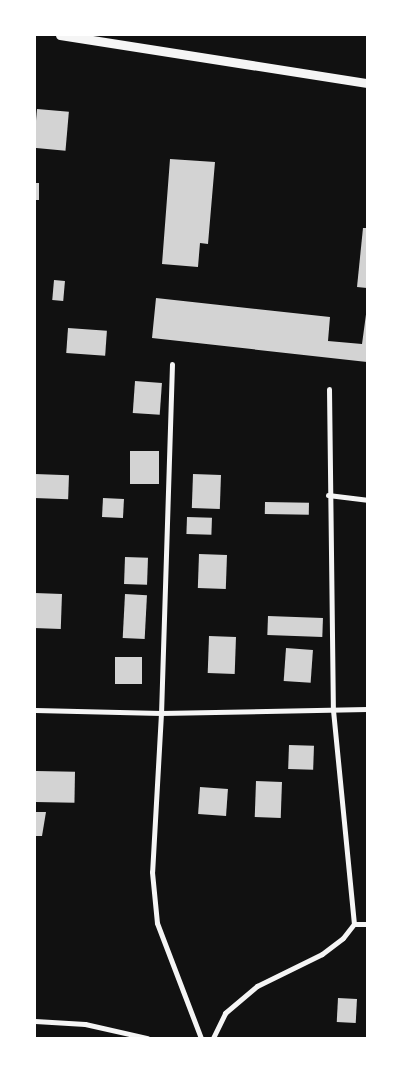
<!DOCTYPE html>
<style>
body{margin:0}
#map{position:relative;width:402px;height:1073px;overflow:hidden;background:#111;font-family:"Source Serif 4",serif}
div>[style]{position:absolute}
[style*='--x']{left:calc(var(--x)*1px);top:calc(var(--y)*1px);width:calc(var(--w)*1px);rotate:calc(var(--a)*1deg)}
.building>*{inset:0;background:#d3d3d3;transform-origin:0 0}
.minor>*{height:5px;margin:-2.5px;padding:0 2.5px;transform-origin:2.5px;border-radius:2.5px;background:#f5f5f5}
.tertiary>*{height:9px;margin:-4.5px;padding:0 4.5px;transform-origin:4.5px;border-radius:4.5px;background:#f5f5f5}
span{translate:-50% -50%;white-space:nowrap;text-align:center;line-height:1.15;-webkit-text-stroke:5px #fff;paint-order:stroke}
.frame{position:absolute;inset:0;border:36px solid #fff;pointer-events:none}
</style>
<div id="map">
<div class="building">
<div style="left:37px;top:109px;width:32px;height:39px;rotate:5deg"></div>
<div style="clip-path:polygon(170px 159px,215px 162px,208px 244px,200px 243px,198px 267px,162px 264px)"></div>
<div style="left:35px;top:183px;width:4px;height:17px"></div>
<div style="clip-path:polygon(363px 228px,367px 228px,367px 288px,357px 287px)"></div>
<div style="left:54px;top:280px;width:11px;height:20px;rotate:5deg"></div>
<div style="clip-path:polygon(156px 298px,330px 317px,328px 341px,362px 344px,367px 307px,367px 362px,152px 338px)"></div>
<div style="left:68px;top:328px;width:39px;height:25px;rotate:4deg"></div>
<div style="left:135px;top:381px;width:27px;height:32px;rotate:4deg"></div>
<div style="left:130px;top:451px;width:29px;height:33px"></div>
<div style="left:35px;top:474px;width:34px;height:24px;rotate:2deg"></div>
<div style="left:193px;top:474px;width:28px;height:34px;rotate:2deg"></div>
<div style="left:103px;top:498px;width:21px;height:19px;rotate:3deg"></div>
<div style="left:265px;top:502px;width:44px;height:12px;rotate:1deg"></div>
<div style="left:187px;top:517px;width:25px;height:17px;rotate:2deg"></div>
<div style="left:199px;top:554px;width:28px;height:34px;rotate:2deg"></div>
<div style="left:125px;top:557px;width:23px;height:27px;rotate:2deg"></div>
<div style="left:35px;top:593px;width:27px;height:35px;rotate:2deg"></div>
<div style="left:125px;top:594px;width:22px;height:44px;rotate:3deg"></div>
<div style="left:268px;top:616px;width:55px;height:19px;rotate:2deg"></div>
<div style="left:209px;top:636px;width:27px;height:37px;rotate:2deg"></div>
<div style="left:286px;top:648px;width:27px;height:33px;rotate:4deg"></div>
<div style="left:115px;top:657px;width:27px;height:27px"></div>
<div style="left:289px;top:745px;width:25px;height:24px;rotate:2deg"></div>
<div style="left:36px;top:771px;width:39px;height:31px;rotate:1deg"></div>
<div style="left:256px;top:781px;width:26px;height:36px;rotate:2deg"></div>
<div style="left:200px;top:787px;width:28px;height:27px;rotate:4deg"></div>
<div style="clip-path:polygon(35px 812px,46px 812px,42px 836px,35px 836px)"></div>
<div style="left:338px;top:998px;width:19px;height:24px;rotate:3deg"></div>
</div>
<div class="minor">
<div style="--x:172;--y:364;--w:349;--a:91.8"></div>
<div style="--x:161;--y:713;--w:159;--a:93.2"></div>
<div style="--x:152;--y:872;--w:51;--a:84.4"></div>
<div style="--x:157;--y:923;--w:123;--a:69.1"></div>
<div style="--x:329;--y:389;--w:321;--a:89.3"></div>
<div style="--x:333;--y:710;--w:215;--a:84.4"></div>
<div style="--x:328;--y:495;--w:39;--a:7"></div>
<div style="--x:35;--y:710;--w:126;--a:1.4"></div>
<div style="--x:161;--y:713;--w:206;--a:-1.1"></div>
<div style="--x:35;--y:1021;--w:50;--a:3.4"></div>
<div style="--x:85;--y:1024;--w:64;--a:12.7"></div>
<div style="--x:213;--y:1038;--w:28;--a:-64"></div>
<div style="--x:225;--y:1013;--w:42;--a:-40.2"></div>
<div style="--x:257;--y:986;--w:72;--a:-26.2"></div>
<div style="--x:322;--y:954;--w:26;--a:-37"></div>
<div style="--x:343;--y:938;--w:18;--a:-52"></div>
<div style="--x:354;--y:924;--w:13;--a:0"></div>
</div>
<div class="tertiary">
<div style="--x:60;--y:35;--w:311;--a:8.9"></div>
</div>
<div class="frame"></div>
</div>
